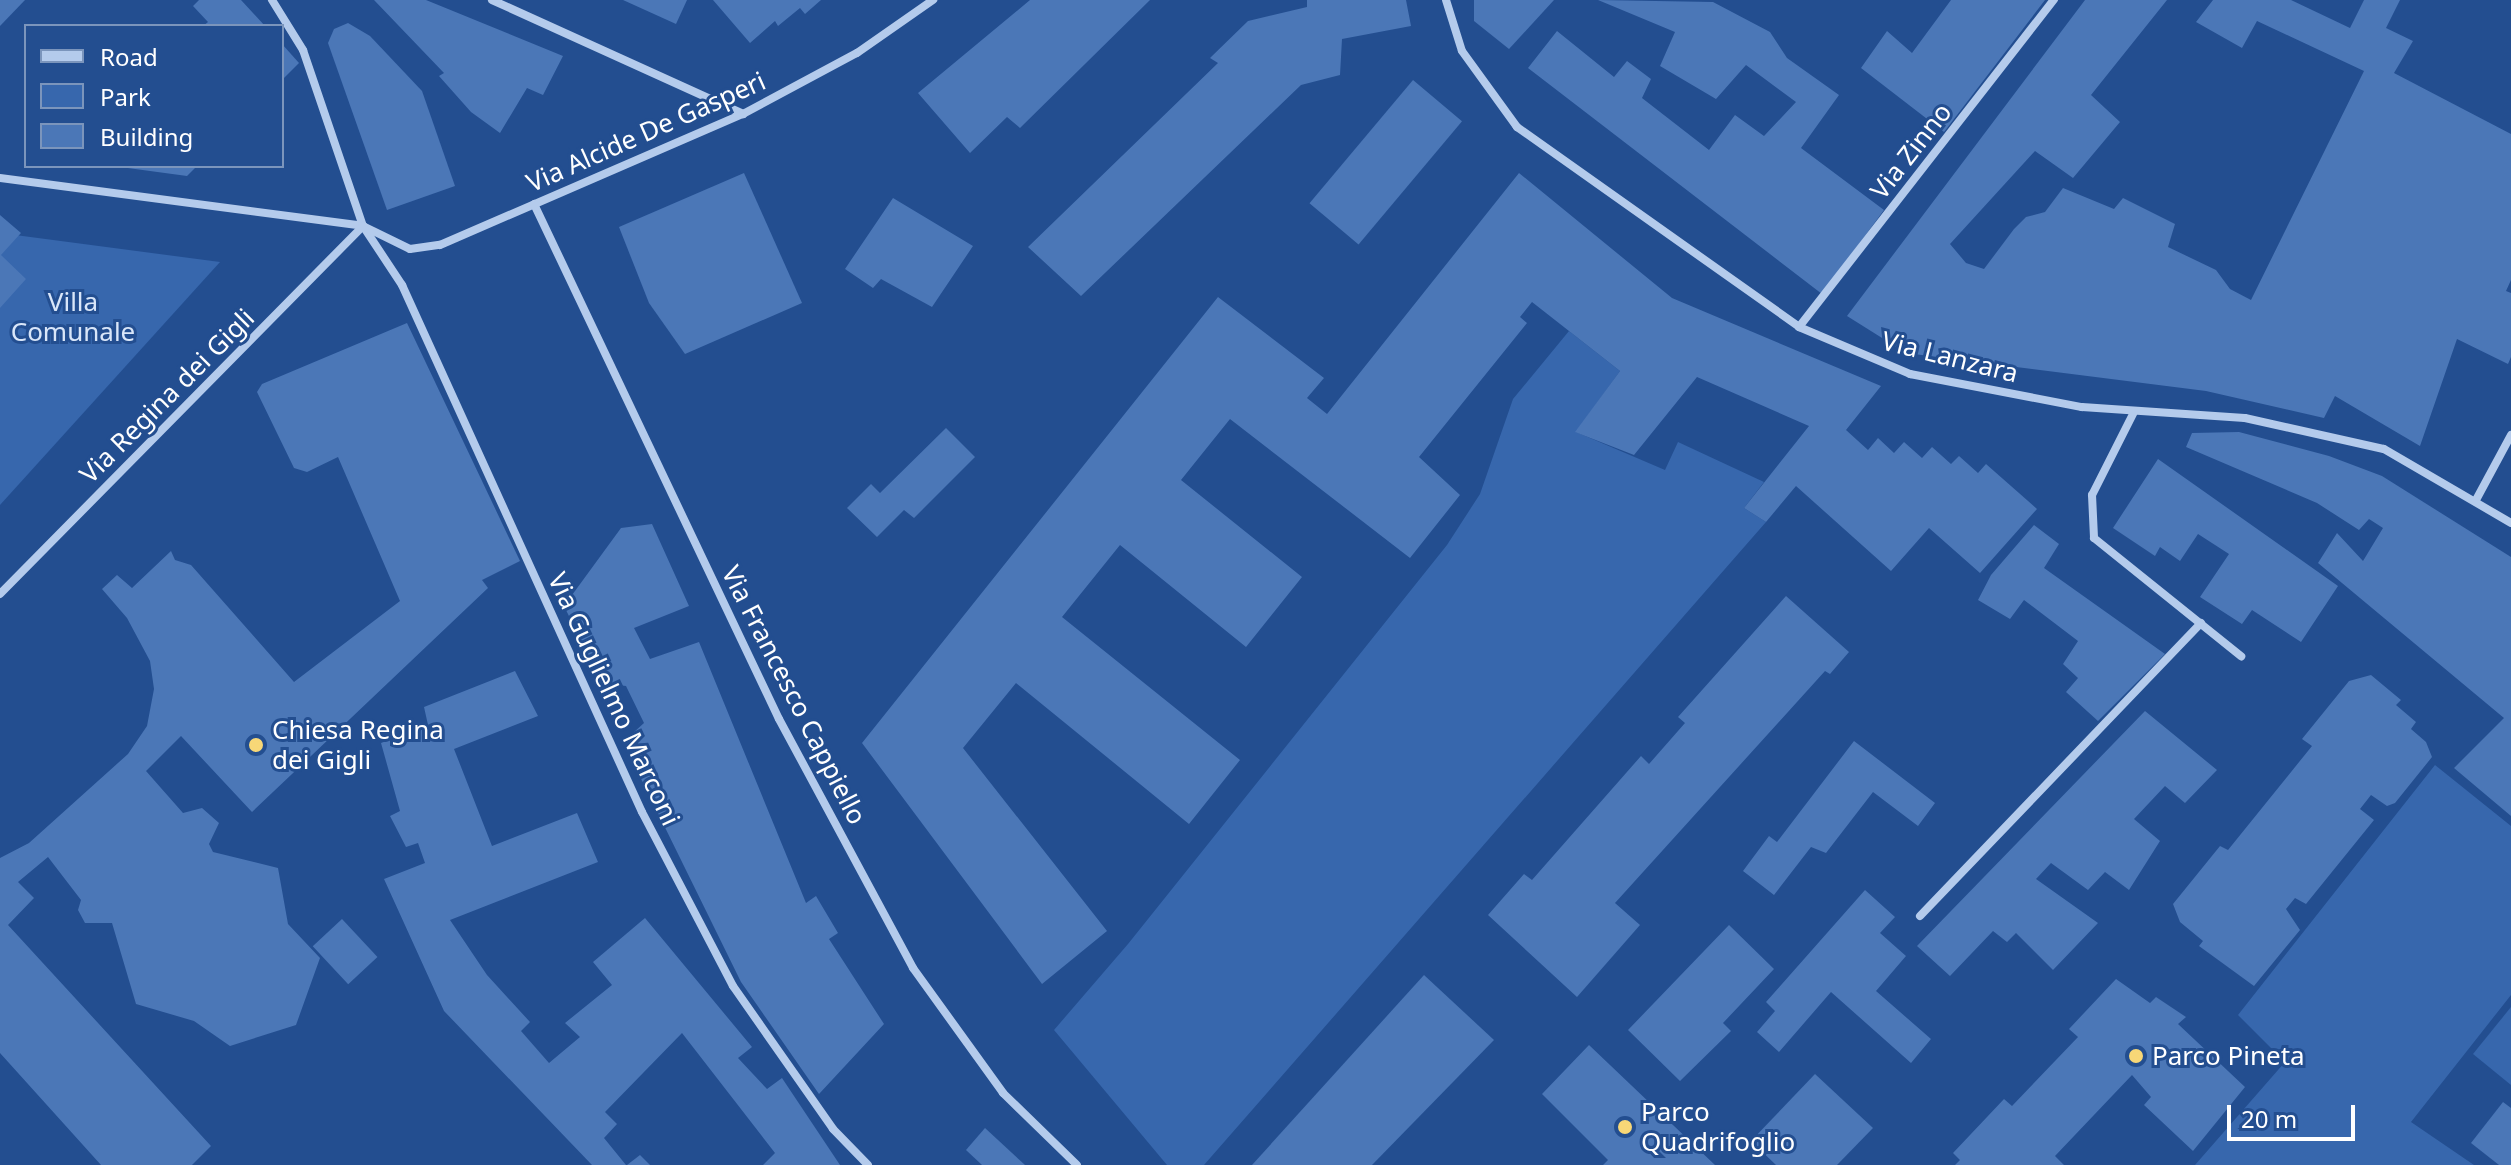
<!DOCTYPE html>
<style>
body{margin:0}
#map{position:relative;width:2511px;height:1165px;overflow:hidden;background:#234e90;font-family:"Noto Sans",sans-serif}
div>[style]{position:absolute}
[style*='--x']{left:calc(var(--x)*1px);top:calc(var(--y)*1px);width:calc(var(--w)*1px);rotate:calc(var(--a)*1deg)}
.green>*{inset:0;background:#3767ad}
.building>*{inset:0;background:#4b77b7;transform-origin:0 0}
.street>*{height:8px;margin:-4px;padding:0 4px;transform-origin:4px;border-radius:4px;background:#b4cbec}
.dots>*{width:22px;height:22px;translate:-50% -50%;box-sizing:border-box;border:4px solid #234e90;border-radius:50%}
span{translate:-50% -50%;white-space:nowrap;text-align:center;line-height:1.15;-webkit-text-stroke:6px #234e90;paint-order:stroke}
.street-label{font-size:26px;color:#fff}
.park-label{font-size:26px;color:#d9e6f9}
.poi-label{font-size:26px;color:#fff}
.left{translate:0 -50%;text-align:left}
.legend{position:absolute;left:24px;top:24px;width:260px;height:144px;box-sizing:border-box;background:#234e90;border:2px solid #7b95bc;margin:0;padding:10px 14px;list-style:none;font-size:24px;color:#fff}
.legend li{display:flex;align-items:center;gap:16px;height:40px}
.legend b{width:40px;border:2px solid #7b95bc}
.scale{position:absolute;left:2227px;top:1105px;width:128px;height:36px;box-sizing:border-box;border:4px solid #fff;border-top:0;padding-left:10px;font-size:24px;line-height:28px;white-space:nowrap;color:#fff;-webkit-text-stroke:6px #234e90;paint-order:stroke}
</style>
<div id="map">
<div class="green">
<div style="clip-path:polygon(0 233px,220px 262px,0 505px)"></div>
<div style="clip-path:polygon(1569px 331px,1620px 371px,1576px 432px,1665px 470px,1678px 442px,1764px 482px,1744px 508px,1766px 522px,1204px 1165px,1167px 1165px,1054px 1030px,1128px 944px,1447px 545px,1480px 494px,1513px 399px)"></div>
<div style="clip-path:polygon(2435px 765px,2511px 826px,2511px 995px,2411px 1122px,2474px 1165px,2195px 1165px,2285px 1062px,2238px 1015px)"></div>
<div style="clip-path:polygon(2511px 1007px,2511px 1085px,2473px 1054px)"></div>
</div>
<div class="building">
<div style="clip-path:polygon(0 0,25px 0,0 26px)"></div>
<div style="clip-path:polygon(199px 0,241px 0,265px 26px,203px 26px,208px 22px,193px 6px)"></div>
<div style="clip-path:polygon(374px 0,426px 0,563px 56px,543px 95px,527px 88px,500px 133px,471px 112px,439px 76px,444px 73px)"></div>
<div style="clip-path:polygon(623px 0,687px 0,676px 24px)"></div>
<div style="clip-path:polygon(713px 0,821px 0,805px 14px,800px 8px,778px 26px,775px 21px,750px 43px)"></div>
<div style="clip-path:polygon(1030px 0,1150px 0,1020px 128px,1007px 117px,970px 153px,918px 93px)"></div>
<div style="clip-path:polygon(1307px 0,1406px 0,1411px 26px,1342px 39px,1340px 75px,1301px 85px,1081px 296px,1028px 247px,1218px 63px,1210px 58px,1248px 21px,1307px 7px)"></div>
<div style="clip-path:polygon(1474px 0,1554px 0,1509px 49px,1474px 21px)"></div>
<div style="clip-path:polygon(1598px 0,1713px 2px,1770px 32px,1787px 58px,1839px 95px,1801px 148px,1884px 210px,1822px 294px,1528px 68px,1557px 31px,1614px 77px,1627px 61px,1651px 79px,1642px 98px,1709px 150px,1735px 115px,1764px 136px,1796px 102px,1746px 65px,1716px 99px,1660px 66px,1675px 32px)"></div>
<div style="clip-path:polygon(1951px 0,2045px 0,1944px 132px,1861px 68px,1887px 31px,1912px 53px)"></div>
<div style="clip-path:polygon(2085px 0,2167px 0,2091px 95px,2120px 122px,2073px 178px,2035px 151px,1950px 244px,1966px 263px,1984px 269px,2014px 229px,2026px 217px,2045px 212px,2063px 188px,2114px 209px,2123px 198px,2175px 224px,2168px 247px,2216px 270px,2230px 289px,2251px 300px,2364px 71px,2257px 21px,2242px 48px,2196px 22px,2213px 0,2291px 0,2350px 28px,2364px 0,2400px 0,2386px 28px,2413px 41px,2394px 73px,2511px 134px,2511px 280px,2506px 291px,2511px 293px,2511px 357px,2508px 364px,2457px 339px,2420px 446px,2335px 396px,2324px 418px,2206px 391px,1906px 353px,1847px 316px)"></div>
<div style="clip-path:polygon(348px 23px,370px 36px,422px 91px,455px 186px,387px 210px,328px 43px,334px 29px)"></div>
<div style="clip-path:polygon(282px 44px,299px 63px,282px 80px)"></div>
<div style="left:1413px;top:80px;width:64px;height:161px;rotate:40deg"></div>
<div style="clip-path:polygon(113px 166px,197px 166px,187px 176px)"></div>
<div style="clip-path:polygon(744px 173px,802px 303px,685px 354px,649px 303px,619px 227px)"></div>
<div style="clip-path:polygon(1519px 173px,1672px 298px,1881px 386px,1846px 430px,1868px 450px,1878px 438px,1894px 453px,1904px 442px,1922px 458px,1932px 447px,1951px 464px,1959px 456px,1978px 473px,1986px 464px,2037px 509px,1980px 573px,1929px 528px,1891px 571px,1796px 486px,1766px 522px,1744px 508px,1809px 426px,1697px 377px,1634px 455px,1575px 432px,1620px 371px,1532px 302px,1520px 317px,1527px 323px,1419px 457px,1460px 495px,1410px 558px,1230px 419px,1181px 480px,1302px 577px,1246px 647px,1120px 545px,1062px 617px,1240px 760px,1189px 824px,1016px 683px,963px 748px,1107px 931px,1042px 984px,862px 743px,1218px 297px,1324px 378px,1307px 398px,1327px 414px)"></div>
<div style="clip-path:polygon(893px 198px,973px 246px,932px 307px,881px 279px,873px 288px,845px 269px)"></div>
<div style="clip-path:polygon(0 215px,21px 233px,1px 255px,26px 279px,0 308px)"></div>
<div style="clip-path:polygon(407px 323px,520px 561px,482px 580px,488px 588px,252px 812px,181px 736px,146px 771px,183px 813px,202px 808px,219px 823px,209px 844px,213px 852px,278px 868px,288px 924px,320px 958px,296px 1025px,230px 1046px,194px 1021px,136px 1004px,112px 923px,85px 923px,78px 910px,81px 900px,48px 857px,18px 882px,34px 898px,8px 925px,211px 1146px,192px 1165px,101px 1165px,0 1053px,0 858px,29px 843px,128px 754px,147px 726px,154px 689px,150px 661px,127px 618px,102px 589px,117px 575px,132px 588px,171px 551px,175px 560px,191px 565px,294px 682px,400px 601px,338px 457px,307px 472px,294px 468px,257px 392px,262px 384px)"></div>
<div style="clip-path:polygon(946px 428px,975px 457px,914px 518px,904px 510px,877px 537px,847px 508px,871px 484px,880px 493px)"></div>
<div style="clip-path:polygon(2239px 432px,2329px 456px,2382px 476px,2511px 557px,2511px 816px,2454px 768px,2504px 718px,2318px 563px,2337px 533px,2363px 561px,2383px 528px,2369px 519px,2359px 530px,2317px 503px,2186px 447px,2192px 433px)"></div>
<div style="clip-path:polygon(2158px 459px,2338px 586px,2301px 642px,2252px 610px,2242px 624px,2200px 597px,2229px 554px,2198px 534px,2180px 561px,2160px 547px,2155px 556px,2113px 528px)"></div>
<div style="clip-path:polygon(652px 524px,689px 606px,634px 628px,650px 659px,699px 642px,806px 903px,816px 896px,838px 933px,829px 939px,884px 1024px,819px 1094px,741px 982px,623px 742px,644px 723px,626px 686px,602px 683px,564px 606px,621px 528px)"></div>
<div style="clip-path:polygon(2034px 525px,2059px 544px,2044px 568px,2165px 654px,2098px 721px,2066px 692px,2078px 678px,2063px 664px,2078px 641px,2024px 600px,2010px 619px,1978px 600px,1991px 575px)"></div>
<div style="clip-path:polygon(1786px 596px,1849px 652px,1830px 674px,1825px 671px,1615px 903px,1640px 925px,1577px 997px,1488px 915px,1524px 874px,1532px 880px,1641px 756px,1649px 764px,1685px 723px,1678px 717px)"></div>
<div style="clip-path:polygon(515px 671px,538px 716px,454px 749px,492px 846px,577px 813px,598px 862px,450px 920px,487px 975px,530px 1022px,521px 1031px,549px 1063px,580px 1037px,565px 1023px,612px 985px,593px 962px,645px 918px,752px 1047px,738px 1058px,767px 1089px,782px 1078px,840px 1165px,763px 1165px,775px 1153px,682px 1033px,605px 1112px,617px 1124px,604px 1138px,626px 1165px,592px 1165px,444px 1011px,384px 879px,425px 863px,418px 843px,406px 847px,390px 816px,400px 811px,381px 743px,428px 725px,424px 707px)"></div>
<div style="clip-path:polygon(2371px 675px,2401px 700px,2396px 705px,2416px 722px,2411px 729px,2426px 742px,2432px 757px,2395px 803px,2387px 806px,2371px 795px,2360px 809px,2374px 820px,2306px 904px,2295px 898px,2286px 909px,2300px 930px,2254px 986px,2199px 946px,2203px 941px,2180px 922px,2173px 904px,2220px 846px,2228px 850px,2312px 746px,2302px 739px,2349px 681px)"></div>
<div style="clip-path:polygon(2145px 711px,2217px 770px,2185px 803px,2165px 786px,2134px 819px,2160px 841px,2129px 890px,2105px 872px,2088px 890px,2051px 863px,2036px 879px,2098px 923px,2053px 970px,2016px 933px,2007px 942px,1993px 931px,1950px 976px,1917px 946px)"></div>
<div style="clip-path:polygon(1854px 741px,1935px 803px,1918px 826px,1873px 792px,1826px 853px,1811px 847px,1774px 895px,1743px 871px,1769px 836px,1777px 842px)"></div>
<div style="clip-path:polygon(1865px 890px,1895px 917px,1880px 933px,1906px 956px,1876px 991px,1931px 1039px,1911px 1063px,1831px 992px,1779px 1052px,1757px 1032px,1775px 1011px,1766px 1002px)"></div>
<div style="left:342px;top:919px;width:52px;height:40px;rotate:47deg"></div>
<div style="clip-path:polygon(1729px 925px,1774px 969px,1723px 1023px,1731px 1031px,1680px 1081px,1628px 1030px)"></div>
<div style="clip-path:polygon(1424px 975px,1494px 1040px,1372px 1165px,1252px 1165px)"></div>
<div style="clip-path:polygon(2116px 979px,2150px 1003px,2156px 997px,2186px 1017px,2178px 1024px,2245px 1087px,2193px 1151px,2144px 1105px,2151px 1097px,2132px 1075px,2055px 1156px,2064px 1165px,1955px 1165px,1960px 1160px,1953px 1153px,2004px 1099px,2012px 1106px,2078px 1037px,2069px 1029px)"></div>
<div style="clip-path:polygon(1589px 1045px,1715px 1165px,1603px 1165px,1608px 1160px,1542px 1094px)"></div>
<div style="clip-path:polygon(1815px 1074px,1873px 1128px,1837px 1165px,1776px 1165px,1751px 1141px)"></div>
<div style="clip-path:polygon(2503px 1102px,2511px 1108px,2511px 1165px,2499px 1165px,2471px 1143px)"></div>
<div style="clip-path:polygon(985px 1128px,1025px 1165px,982px 1165px,966px 1150px)"></div>
<div style="clip-path:polygon(640px 1155px,650px 1165px,627px 1165px)"></div>
</div>
<div class="street">
<div style="--x:272;--y:0;--w:59;--a:58.2"></div>
<div style="--x:303;--y:50;--w:186;--a:71.2"></div>
<div style="--x:363;--y:226;--w:71;--a:56.5"></div>
<div style="--x:402;--y:285;--w:579;--a:65.52"></div>
<div style="--x:642;--y:812;--w:196;--a:62.4"></div>
<div style="--x:733;--y:986;--w:174;--a:55"></div>
<div style="--x:833;--y:1129;--w:50;--a:45.8"></div>
<div style="--x:492;--y:0;--w:276;--a:24.4"></div>
<div style="--x:1446;--y:0;--w:53;--a:72.6"></div>
<div style="--x:1462;--y:51;--w:94;--a:54.1"></div>
<div style="--x:1517;--y:127;--w:346;--a:35.3"></div>
<div style="--x:1799;--y:327;--w:121;--a:22.9"></div>
<div style="--x:1910;--y:374;--w:175;--a:10.9"></div>
<div style="--x:2082;--y:407;--w:163;--a:3.9"></div>
<div style="--x:2245;--y:418;--w:142;--a:12.6"></div>
<div style="--x:2384;--y:449;--w:147;--a:30.2"></div>
<div style="--x:0;--y:178;--w:366;--a:7.5"></div>
<div style="--x:363;--y:226;--w:52;--a:26.1"></div>
<div style="--x:410;--y:249;--w:30;--a:-8"></div>
<div style="--x:440;--y:245;--w:330;--a:-23.4"></div>
<div style="--x:743;--y:114;--w:129;--a:-28.2"></div>
<div style="--x:857;--y:53;--w:93;--a:-34.9"></div>
<div style="--x:534;--y:204;--w:570;--a:64.56"></div>
<div style="--x:779;--y:719;--w:283;--a:61.7"></div>
<div style="--x:913;--y:968;--w:154;--a:54.2"></div>
<div style="--x:1003;--y:1093;--w:103;--a:44.2"></div>
<div style="--x:1799;--y:327;--w:415;--a:-52.1"></div>
<div style="--x:2134;--y:412;--w:93;--a:116.8"></div>
<div style="--x:2092;--y:495;--w:43;--a:87.3"></div>
<div style="--x:2094;--y:538;--w:189;--a:38.8"></div>
<div style="--x:2476;--y:500;--w:74;--a:-61.7"></div>
<div style="--x:0;--y:594;--w:517;--a:-45.39"></div>
<div style="--x:1920;--y:916;--w:406;--a:-46.2"></div>
</div>
<div class="dots">
<div style="left:256px;top:745px;background:#f7d777"></div>
<div style="left:2136px;top:1056px;background:#f7d777"></div>
<div style="left:1625px;top:1127px;background:#f7d777"></div>
</div>
<div class="street-label">
<span style="left:646px;top:132px;rotate:-24deg">Via Alcide De Gasperi</span>
<span style="left:1911px;top:151px;rotate:-52deg">Via Zinno</span>
<span style="left:1950px;top:357px;rotate:14deg">Via Lanzara</span>
<span style="left:167px;top:396px;rotate:-45deg">Via Regina dei Gigli</span>
<span style="left:794px;top:695px;rotate:63deg">Via Francesco Cappiello</span>
<span style="left:614px;top:699px;rotate:65deg">Via Guglielmo Marconi</span>
</div>
<div class="park-label">
<span style="left:73px;top:317px">Villa<br>Comunale</span>
</div>
<div class="poi-label">
<span class="left" style="left:272px;top:745px">Chiesa Regina<br>dei Gigli</span>
<span class="left" style="left:2152px;top:1056px">Parco Pineta</span>
<span class="left" style="left:1641px;top:1127px">Parco<br>Quadrifoglio</span>
</div>
<ul class="legend">
<li><b style="height:10px;background:#b4cbec"></b>Road</li>
<li><b style="height:22px;background:#3767ad"></b>Park</li>
<li><b style="height:22px;background:#4b77b7"></b>Building</li>
</ul>
<div class="scale">20 m</div>
</div>
